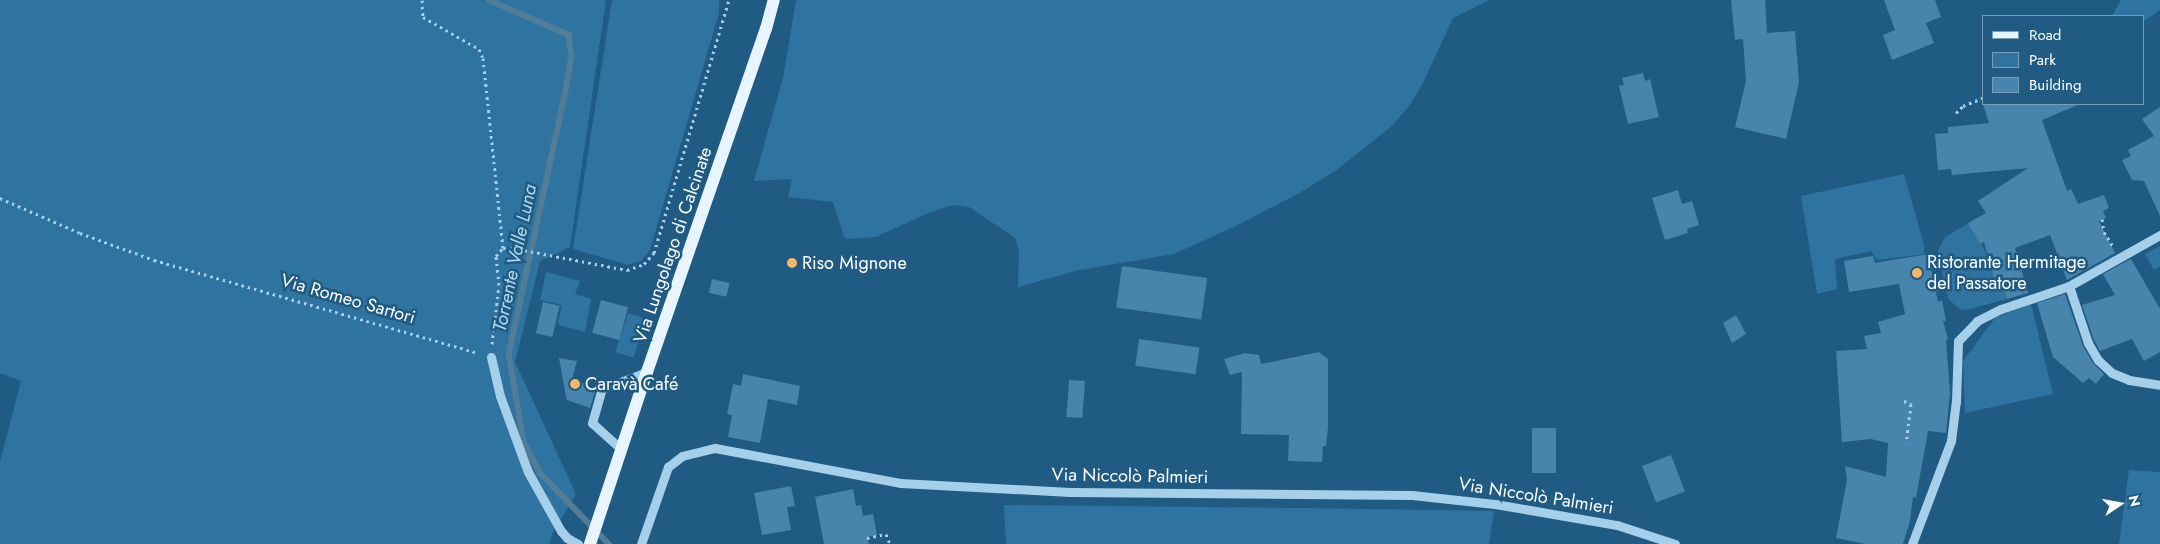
<!DOCTYPE html>
<meta charset="utf-8">
<style>
body{margin:0}
#map{position:relative;width:2160px;height:544px;overflow:hidden;background:#1f5b83;font-family:Jost,sans-serif}
div>[style]{position:absolute}
[style*='--x']{left:calc(var(--x)*1px);top:calc(var(--y)*1px);width:calc(var(--w)*1px);rotate:calc(var(--a)*1deg)}
.green>*{inset:0;background:#2f74a0;transform-origin:0 0}
.stream>*{height:5.5px;margin:-2.75px;padding:0 2.75px;transform-origin:2.75px;border-radius:2.75px;background:#527d99}
.building>*{inset:0;background:#4885ac;transform-origin:0 0}
.path>*{height:3px;margin-top:-1.5px;transform-origin:0;background:repeating-linear-gradient(90deg,#a6cfe9 0 2.5px,transparent 0 6.5px)}
.minor>*{height:9px;margin:-4.5px;padding:0 4.5px;transform-origin:4.5px;border-radius:4.5px;background:#a6cfe9}
.major>*{height:12px;margin:-6px;padding:0 6px;transform-origin:6px;border-radius:6px;background:#e9f5fe}
.dots>*{width:14px;height:14px;translate:-50% -50%;box-sizing:border-box;border:2px solid #1f5b83;border-radius:50%}
span{translate:-50% -50%;white-space:nowrap;text-align:center;line-height:1.15;-webkit-text-stroke:5px #1f5b83;paint-order:stroke}
.street-label{font-size:18px;color:#fff}
.poi-label{font-size:18px;color:#fff}
.left{translate:0 -50%;text-align:left}
.water-label{font-size:19px;color:#b2d9f1;font-style:italic}
.legend{position:absolute;left:1982px;top:15px;width:162px;height:90px;box-sizing:border-box;background:#1f5b83;border:1px solid #799db5;margin:0;padding:6px 9px;list-style:none;font-size:15px;color:#fff}
.legend li{display:flex;align-items:center;gap:10px;height:25px}
.legend b{width:25px;border:1px solid #799db5}
.north{position:absolute;left:2095px;top:479px;width:50px;height:50px;-webkit-text-stroke:4px #1f5b83;paint-order:stroke;rotate:78deg;font-size:14px;font-weight:700;line-height:20px;text-align:center;color:#fff}
.north::after{content:'';display:block;margin:auto;width:18px;height:22px;background:#fff;clip-path:polygon(50% 0,100% 100%,50% 72%,0 100%)}
</style>
<div id="map">
<div class="green">
<div style="clip-path:polygon(0 0,606px 0,570px 247px,540px 261px,515px 362px,576px 494px,552px 534px,550px 544px,0 544px,0 462px,21px 381px,0 373px)"></div>
<div style="clip-path:polygon(612px 0,719px 0,719px 13px,650px 250px,641px 261px,628px 265px,573px 249px)"></div>
<div style="clip-path:polygon(796px 0,1489px 0,1453px 18px,1422px 85px,1409px 106px,1392px 126px,1338px 169px,1301px 192px,1238px 225px,1174px 254px,1079px 270px,1018px 287px,1019px 250px,1015px 238px,969px 207px,953px 205px,928px 213px,876px 237px,847px 239px,844px 237px,833px 202px,788px 197px,792px 179px,754px 181px,783px 78px)"></div>
<div style="clip-path:polygon(2121px 0,2160px 0,2160px 10px,2144px 21px,2144px 16px,2112px 16px)"></div>
<div style="clip-path:polygon(1904px 174px,1924px 245px,1924px 254px,1877px 260px,1871px 251px,1835px 259px,1837px 289px,1817px 294px,1801px 196px)"></div>
<div style="clip-path:polygon(1969px 223px,1989px 258px,1999px 291px,2004px 289px,2007px 299px,1966px 310px,1960px 309px,1948px 299px,1938px 251px,1945px 237px)"></div>
<div style="clip-path:polygon(2160px 246px,2160px 267px,2154px 270px,2145px 254px)"></div>
<div style="clip-path:polygon(546px 272px,580px 281px,575px 294px,591px 299px,585px 332px,561px 326px,558px 322px,562px 305px,540px 300px)"></div>
<div style="clip-path:polygon(2031px 304px,2053px 394px,1965px 413px,1963px 361px,1995px 318px)"></div>
<div style="left:628px;top:313px;width:19px;height:41px;rotate:18deg"></div>
<div style="clip-path:polygon(2129px 470px,2160px 472px,2160px 544px,2119px 544px)"></div>
<div style="clip-path:polygon(1004px 505px,1305px 508px,1494px 511px,1489px 544px,1006px 544px)"></div>
</div>
<div class="stream">
<div style="--x:489;--y:0;--w:87;--a:23.6"></div>
<div style="--x:569;--y:35;--w:21;--a:82"></div>
<div style="--x:572;--y:56;--w:41;--a:99.9"></div>
<div style="--x:565;--y:96;--w:264;--a:102.2"></div>
<div style="--x:509;--y:354;--w:89;--a:80.3"></div>
<div style="--x:524;--y:442;--w:36;--a:62"></div>
<div style="--x:541;--y:474;--w:98;--a:45.8"></div>
</div>
<div class="building">
<div style="clip-path:polygon(1731px 0,1765px 0,1767px 33px,1795px 31px,1799px 82px,1786px 139px,1735px 127px,1746px 81px,1743px 39px,1735px 40px)"></div>
<div style="clip-path:polygon(1884px 0,1935px 0,1941px 17px,1926px 23px,1934px 43px,1892px 60px,1883px 35px,1895px 30px)"></div>
<div style="clip-path:polygon(1643px 73px,1645px 81px,1650px 79px,1659px 117px,1628px 124px,1619px 86px,1624px 85px,1622px 78px)"></div>
<div style="clip-path:polygon(1983px 104px,2080px 104px,2042px 120px,2067px 191px,2071px 189px,2078px 204px,2104px 195px,2109px 208px,2103px 211px,2106px 218px,2099px 221px,2115px 253px,2067px 280px,2050px 235px,2015px 248px,2028px 293px,2007px 299px,2004px 289px,1998px 291px,1984px 242px,1980px 244px,1968px 223px,1986px 213px,1978px 201px,2028px 168px,1952px 175px,1951px 169px,1938px 170px,1935px 134px,1948px 133px,1948px 127px,1989px 123px)"></div>
<div style="clip-path:polygon(2160px 107px,2160px 216px,2144px 181px,2132px 180px,2122px 160px,2131px 156px,2128px 150px,2154px 136px,2142px 119px)"></div>
<div style="clip-path:polygon(1678px 190px,1682px 204px,1692px 201px,1699px 225px,1687px 229px,1688px 233px,1665px 240px,1652px 198px)"></div>
<div style="clip-path:polygon(1928px 254px,1938px 302px,1942px 300px,1946px 321px,1943px 321px,1948px 339px,1946px 340px,1950px 393px,1946px 433px,1928px 431px,1916px 498px,1913px 497px,1910px 521px,1903px 544px,1866px 544px,1836px 538px,1847px 480px,1845px 466px,1886px 477px,1888px 443px,1871px 439px,1842px 442px,1836px 351px,1867px 349px,1864px 336px,1881px 333px,1878px 322px,1905px 314px,1899px 284px,1849px 292px,1844px 261px,1873px 256px,1875px 263px)"></div>
<div style="clip-path:polygon(2131px 259px,2160px 309px,2160px 352px,2144px 361px,2132px 339px,2100px 351px,2094px 340px,2082px 305px,2115px 295px,2103px 274px)"></div>
<div style="left:1122px;top:266px;width:86px;height:42px;rotate:8deg"></div>
<div style="left:712px;top:279px;width:18px;height:14px;rotate:13deg"></div>
<div style="clip-path:polygon(2065px 294px,2083px 346px,2093px 363px,2104px 374px,2096px 384px,2089px 378px,2083px 383px,2053px 357px,2037px 303px)"></div>
<div style="left:601px;top:300px;width:28px;height:34px;rotate:15deg"></div>
<div style="left:543px;top:302px;width:17px;height:32px;rotate:13deg"></div>
<div style="clip-path:polygon(1736px 315px,1746px 334px,1732px 343px,1723px 323px)"></div>
<div style="left:1139px;top:339px;width:61px;height:27px;rotate:8deg"></div>
<div style="clip-path:polygon(1319px 352px,1328px 359px,1328px 428px,1326px 446px,1323px 446px,1322px 462px,1288px 461px,1289px 435px,1241px 434px,1242px 372px,1230px 375px,1224px 359px,1245px 353px,1259px 355px,1261px 364px)"></div>
<div style="clip-path:polygon(559px 358px,577px 361px,572px 379px,596px 388px,590px 408px,567px 400px,567px 402px)"></div>
<div style="clip-path:polygon(743px 374px,800px 386px,797px 405px,768px 399px,760px 443px,728px 437px,732px 415px,727px 414px,733px 384px,741px 386px)"></div>
<div style="left:1069px;top:380px;width:16px;height:37px;rotate:4deg"></div>
<div style="left:1532px;top:428px;width:24px;height:45px"></div>
<div style="left:1671px;top:455px;width:39px;height:31px;rotate:69deg"></div>
<div style="clip-path:polygon(791px 486px,795px 506px,787px 507px,791px 530px,762px 535px,754px 493px)"></div>
<div style="clip-path:polygon(853px 489px,856px 506px,861px 505px,863px 516px,873px 514px,877px 535px,867px 537px,869px 544px,824px 544px,815px 497px)"></div>
</div>
<div class="path">
<div style="--x:422;--y:0;--w:17;--a:87"></div>
<div style="--x:423;--y:17;--w:64;--a:29.7"></div>
<div style="--x:479;--y:49;--w:10;--a:66"></div>
<div style="--x:483;--y:58;--w:191;--a:84"></div>
<div style="--x:1956;--y:113;--w:10;--a:-45"></div>
<div style="--x:1963;--y:106;--w:23;--a:-23"></div>
<div style="--x:0;--y:198;--w:87;--a:23.6"></div>
<div style="--x:80;--y:233;--w:79;--a:20"></div>
<div style="--x:154;--y:260;--w:337;--a:16"></div>
<div style="--x:2102;--y:219;--w:13;--a:81"></div>
<div style="--x:2104;--y:232;--w:19;--a:58"></div>
<div style="--x:492;--y:344;--w:59;--a:-83.2"></div>
<div style="--x:499;--y:285;--w:29;--a:-96"></div>
<div style="--x:496;--y:256;--w:11;--a:-49"></div>
<div style="--x:503;--y:248;--w:15;--a:4"></div>
<div style="--x:518;--y:249;--w:111;--a:10.9"></div>
<div style="--x:627;--y:270;--w:18;--a:-19"></div>
<div style="--x:644;--y:264;--w:15;--a:-48"></div>
<div style="--x:654;--y:253;--w:264;--a:-73.5"></div>
<div style="--x:1904;--y:401;--w:8;--a:23"></div>
<div style="--x:1911;--y:404;--w:39;--a:97"></div>
<div style="--x:867;--y:538;--w:19;--a:-12"></div>
<div style="--x:886;--y:534;--w:11;--a:68"></div>
</div>
<div class="minor">
<div style="--x:2069;--y:286;--w:60;--a:71.6"></div>
<div style="--x:2088;--y:343;--w:20;--a:60"></div>
<div style="--x:2098;--y:360;--w:19;--a:43"></div>
<div style="--x:2112;--y:373;--w:18;--a:22"></div>
<div style="--x:2129;--y:380;--w:31;--a:9"></div>
<div style="--x:491;--y:357;--w:40;--a:77"></div>
<div style="--x:500;--y:396;--w:81;--a:69.8"></div>
<div style="--x:528;--y:472;--w:68;--a:60.8"></div>
<div style="--x:561;--y:531;--w:9;--a:49"></div>
<div style="--x:567;--y:538;--w:13;--a:29"></div>
<div style="--x:621;--y:449;--w:39;--a:-138"></div>
<div style="--x:592;--y:423;--w:35;--a:-74"></div>
<div style="--x:602;--y:389;--w:48;--a:-20.7"></div>
<div style="--x:641;--y:544;--w:82;--a:-70.7"></div>
<div style="--x:668;--y:467;--w:18;--a:-38"></div>
<div style="--x:682;--y:456;--w:34;--a:-14"></div>
<div style="--x:715;--y:448;--w:188;--a:10.7"></div>
<div style="--x:900;--y:483;--w:170;--a:3"></div>
<div style="--x:1070;--y:492;--w:342;--a:0.5"></div>
<div style="--x:1412;--y:495;--w:83;--a:6.2"></div>
<div style="--x:1495;--y:504;--w:124;--a:9.8"></div>
<div style="--x:1617;--y:525;--w:61;--a:18.1"></div>
<div style="--x:1912;--y:544;--w:110;--a:-69.3"></div>
<div style="--x:1951;--y:441;--w:39;--a:-83"></div>
<div style="--x:1956;--y:402;--w:61;--a:-88.1"></div>
<div style="--x:1958;--y:341;--w:28;--a:-46"></div>
<div style="--x:1977;--y:321;--w:27;--a:-27"></div>
<div style="--x:2001;--y:309;--w:72;--a:-18.7"></div>
<div style="--x:2069;--y:286;--w:104;--a:-29.3"></div>
</div>
<div class="major">
<div style="--x:590;--y:544;--w:181;--a:-71.7"></div>
<div style="--x:647;--y:372;--w:363;--a:-70.9"></div>
<div style="--x:766;--y:29;--w:30;--a:-75"></div>
</div>
<div class="dots">
<div style="left:792px;top:263px;background:#f7b566"></div>
<div style="left:1917px;top:273px;background:#f7b566"></div>
<div style="left:575px;top:384px;background:#f7b566"></div>
</div>
<div class="street-label">
<span style="left:673px;top:245px;rotate:-71deg">Via Lungolago di Calcinate</span>
<span style="left:348px;top:299px;rotate:16deg">Via Romeo Sartori</span>
<span style="left:1130px;top:476px;rotate:1deg">Via Niccolò Palmieri</span>
<span style="left:1536px;top:496px;rotate:9deg">Via Niccolò Palmieri</span>
</div>
<div class="poi-label">
<span class="left" style="left:802px;top:263px">Riso Mignone</span>
<span class="left" style="left:1927px;top:273px">Ristorante Hermitage<br>del Passatore</span>
<span class="left" style="left:585px;top:384px">Caravà Café</span>
</div>
<div class="water-label">
<span style="left:515px;top:258px;rotate:-78deg">Torrente Valle Luna</span>
</div>
<ul class="legend">
<li><b style="height:6px;background:#e9f5fe"></b>Road</li>
<li><b style="height:14px;background:#2f74a0"></b>Park</li>
<li><b style="height:14px;background:#4885ac"></b>Building</li>
</ul>
<div class="north">N</div>
</div>
